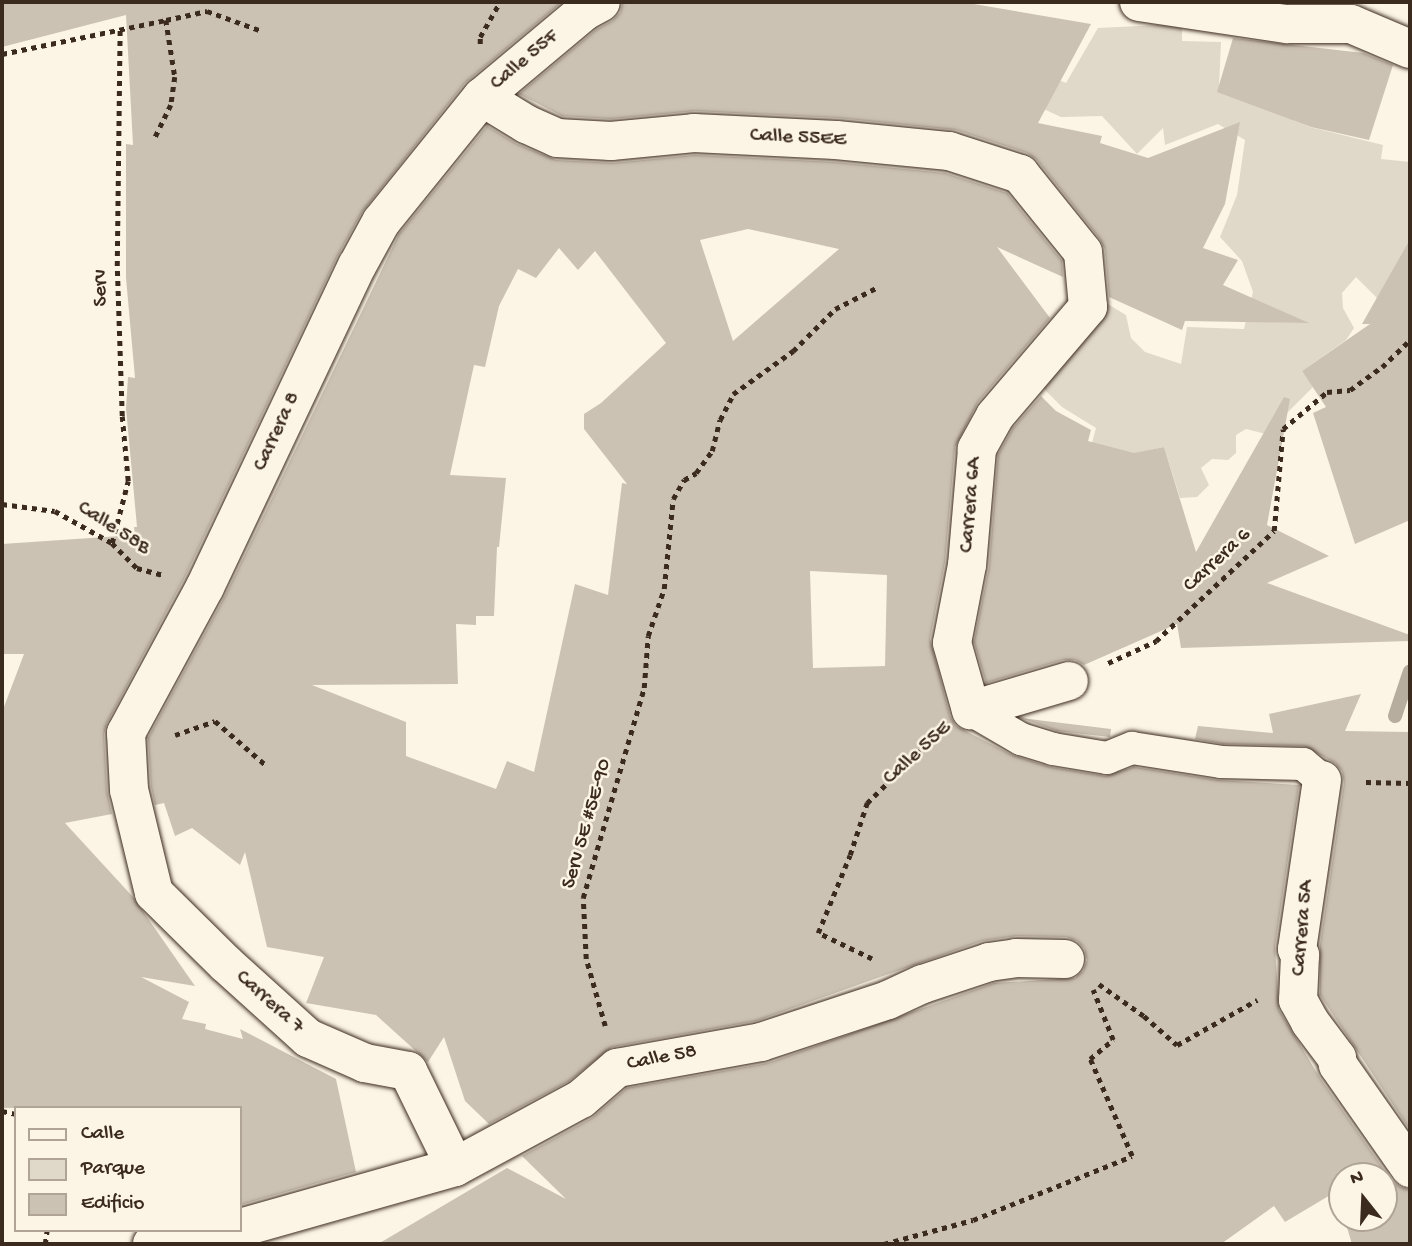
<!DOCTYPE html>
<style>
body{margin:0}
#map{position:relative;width:1412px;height:1246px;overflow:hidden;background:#fcf5e5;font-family:"Gochi Hand",sans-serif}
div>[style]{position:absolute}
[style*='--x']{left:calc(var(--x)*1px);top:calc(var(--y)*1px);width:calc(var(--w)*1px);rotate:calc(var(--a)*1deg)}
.green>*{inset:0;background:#e0d8c8}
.stream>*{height:14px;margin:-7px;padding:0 7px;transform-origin:7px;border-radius:7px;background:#b7ad9e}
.building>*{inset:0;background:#ccc2b3}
.path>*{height:4.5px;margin-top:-2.25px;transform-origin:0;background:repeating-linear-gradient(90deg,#3b2a1e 0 5px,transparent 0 10px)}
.roads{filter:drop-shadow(0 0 2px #3b2a1e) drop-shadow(0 0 2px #3b2a1e)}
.pedestrian>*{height:32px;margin:-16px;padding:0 16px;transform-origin:16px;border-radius:16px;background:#fcf5e5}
.minor>*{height:38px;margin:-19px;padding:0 19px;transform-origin:19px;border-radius:19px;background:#fcf5e5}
.tertiary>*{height:38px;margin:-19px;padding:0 19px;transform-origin:19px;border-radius:19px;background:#fcf5e5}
span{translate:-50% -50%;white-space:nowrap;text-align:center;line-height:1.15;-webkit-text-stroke:5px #fcf5e5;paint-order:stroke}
.street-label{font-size:21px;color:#3b2a1e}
.frame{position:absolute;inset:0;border:4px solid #3b2a1e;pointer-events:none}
.legend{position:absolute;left:14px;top:1106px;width:228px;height:126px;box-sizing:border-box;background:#fcf5e5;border:2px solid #afa495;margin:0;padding:9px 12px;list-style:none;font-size:21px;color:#3b2a1e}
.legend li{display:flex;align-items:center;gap:14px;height:35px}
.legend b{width:35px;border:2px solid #afa495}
.north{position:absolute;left:1328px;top:1162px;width:70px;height:70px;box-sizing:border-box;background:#fcf5e5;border:2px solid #afa495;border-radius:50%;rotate:342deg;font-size:19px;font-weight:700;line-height:28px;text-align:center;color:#3b2a1e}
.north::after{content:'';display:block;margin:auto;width:24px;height:32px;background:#3b2a1e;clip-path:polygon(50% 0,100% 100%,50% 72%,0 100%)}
</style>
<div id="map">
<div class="green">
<div style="clip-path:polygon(1182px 24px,1182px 41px,1221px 42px,1219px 87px,1285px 106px,1292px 120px,1310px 127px,1383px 145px,1381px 159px,1410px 162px,1410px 239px,1377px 298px,1356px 277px,1342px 293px,1343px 308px,1354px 328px,1346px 340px,1302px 371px,1313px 387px,1266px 434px,1246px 429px,1236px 435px,1236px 453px,1228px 460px,1212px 459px,1201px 468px,1209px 485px,1197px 497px,1180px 498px,1164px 447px,1122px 456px,1092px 443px,1096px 428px,1062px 407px,1039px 384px,1106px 303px,1126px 315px,1131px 338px,1145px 352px,1181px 364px,1187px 327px,1244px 329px,1253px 292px,1242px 261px,1220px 237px,1237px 195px,1245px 140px,1218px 124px,1165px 145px,1163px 128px,1137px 154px,1102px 116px,1061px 117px,1024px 100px,1005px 58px,1066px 83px,1098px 28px)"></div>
</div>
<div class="stream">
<div style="--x:1395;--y:716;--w:47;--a:-71.6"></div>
</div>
<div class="building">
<div style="clip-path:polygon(2px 2px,562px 2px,465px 83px,362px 212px,337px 257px,185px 577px,107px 723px,104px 734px,107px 791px,112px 814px,65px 823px,133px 897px,195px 986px,141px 977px,189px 1002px,182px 1019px,206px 1024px,205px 1029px,243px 1039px,240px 1029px,336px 1079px,356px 1172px,240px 1205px,240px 1108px,2px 1108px,2px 712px,24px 654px,2px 654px,2px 544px,135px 535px,134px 527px,137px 527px,126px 408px,128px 377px,135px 378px,126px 278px,126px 144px,133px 145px,126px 15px,2px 47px)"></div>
<div style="clip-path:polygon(623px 2px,962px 2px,1091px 24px,1038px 123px,1102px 136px,1100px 143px,1148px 158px,1240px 122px,1225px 204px,1203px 248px,1238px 260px,1223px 285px,1309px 323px,1185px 321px,1182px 330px,1109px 297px,1105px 250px,1100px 239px,1037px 160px,1027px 153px,956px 130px,838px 118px,695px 111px,611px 119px,562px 116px,519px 94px,597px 29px,612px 21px,620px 13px)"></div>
<div style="clip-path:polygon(1233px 38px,1363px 53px,1393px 65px,1369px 140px,1311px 127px,1217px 92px)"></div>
<div style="clip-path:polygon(evenodd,487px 126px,517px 144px,556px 160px,613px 163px,695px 155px,834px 162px,945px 173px,1007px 193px,1062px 261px,1063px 277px,997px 247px,1050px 318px,978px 402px,955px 447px,945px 562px,930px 639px,950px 716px,956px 726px,1012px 755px,1050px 767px,1105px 776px,1134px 767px,1218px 780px,1299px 785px,1275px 946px,1279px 1010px,1320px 1078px,1392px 1181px,1400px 1187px,1410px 1190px,1410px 1244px,1352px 1244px,1344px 1218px,1384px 1218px,1384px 1176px,1342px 1176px,1342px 1210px,1337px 1191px,1285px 1222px,1274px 1206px,1221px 1244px,378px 1244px,507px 1168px,566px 1199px,522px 1156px,592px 1118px,627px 1088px,768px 1063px,994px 983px,1075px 978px,1083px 971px,1087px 960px,1084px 948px,1077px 941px,1066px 937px,1016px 936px,982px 941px,756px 1021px,612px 1047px,569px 1081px,489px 1124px,465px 1101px,444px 1037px,428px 1062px,376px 1015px,306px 1003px,324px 957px,267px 947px,245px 852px,240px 865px,192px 828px,175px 836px,164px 803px,155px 805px,151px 787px,148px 738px,225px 596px,399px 234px,487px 126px,748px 229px,839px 249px,733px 341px,700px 240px,748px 229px,487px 126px,559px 248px,578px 270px,595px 251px,666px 343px,601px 403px,584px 414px,584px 429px,627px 484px,622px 483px,608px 595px,575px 584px,534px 772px,507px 761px,496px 789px,406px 756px,406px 722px,312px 685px,458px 684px,456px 624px,476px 625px,476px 616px,494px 616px,497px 547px,499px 547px,506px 478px,450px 475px,474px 365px,485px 367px,499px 306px,518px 269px,536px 278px,559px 248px,487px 126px,810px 571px,887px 575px,885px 666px,813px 668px,810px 571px)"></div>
<div style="clip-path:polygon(1410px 239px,1410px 520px,1355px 544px,1313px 413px,1326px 407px,1302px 371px,1370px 324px,1362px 324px)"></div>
<div style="clip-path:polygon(1041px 396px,1056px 411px,1091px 430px,1088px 441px,1134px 453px,1164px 447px,1196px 552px,1284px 397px,1290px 399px,1267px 525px,1329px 556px,1267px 583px,1410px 635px,1410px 641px,1181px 648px,1177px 624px,1084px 665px,1075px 660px,1063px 660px,986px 683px,974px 642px,989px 567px,998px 455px,1013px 428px)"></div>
<div style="clip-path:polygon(1361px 694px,1345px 731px,1410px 732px,1410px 1130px,1320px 995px,1320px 945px,1344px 783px,1342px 771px,1335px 763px,1304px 746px,1223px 744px,1195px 739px,1198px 726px,1273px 733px,1269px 714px)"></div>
<div style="clip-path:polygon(1021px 718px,1111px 729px,1110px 737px,1057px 731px)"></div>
</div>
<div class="path">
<div style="--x:166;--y:20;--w:42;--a:-12.4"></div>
<div style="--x:207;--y:11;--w:59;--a:20"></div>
<div style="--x:480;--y:44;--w:7;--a:-90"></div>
<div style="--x:480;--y:37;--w:40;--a:-60.3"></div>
<div style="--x:2;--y:54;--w:167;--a:-11.7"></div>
<div style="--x:166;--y:20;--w:58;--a:81"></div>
<div style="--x:175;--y:77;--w:28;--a:98"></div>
<div style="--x:171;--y:105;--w:37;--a:116"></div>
<div style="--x:2;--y:504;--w:53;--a:7.5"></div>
<div style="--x:55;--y:511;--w:65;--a:29.3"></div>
<div style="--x:112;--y:543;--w:35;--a:45"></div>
<div style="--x:137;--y:568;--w:27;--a:15"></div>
<div style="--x:112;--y:543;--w:64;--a:-75.5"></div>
<div style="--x:128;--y:481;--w:65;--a:-95.3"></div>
<div style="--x:122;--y:416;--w:150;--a:-91.9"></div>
<div style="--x:117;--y:266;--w:237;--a:-89.3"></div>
<div style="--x:1108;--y:663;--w:53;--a:-24.6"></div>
<div style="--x:1156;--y:641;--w:161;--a:-43"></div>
<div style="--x:1274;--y:531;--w:102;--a:-85"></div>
<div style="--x:1283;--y:429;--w:57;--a:-40.1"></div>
<div style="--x:1327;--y:392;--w:23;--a:-5"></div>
<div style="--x:1350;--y:390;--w:39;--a:-36"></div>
<div style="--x:1382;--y:367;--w:39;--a:-44"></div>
<div style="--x:175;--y:735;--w:42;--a:-19.3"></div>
<div style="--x:215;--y:721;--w:69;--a:40.9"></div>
<div style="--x:1366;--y:782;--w:44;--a:1.3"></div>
<div style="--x:872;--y:959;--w:60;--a:-154.3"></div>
<div style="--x:818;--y:933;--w:84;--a:-67.7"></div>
<div style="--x:850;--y:855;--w:55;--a:-71.9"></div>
<div style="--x:867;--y:803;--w:97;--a:-44.6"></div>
<div style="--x:1099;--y:984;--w:55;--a:35.4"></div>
<div style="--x:1144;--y:1016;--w:44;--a:41.3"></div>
<div style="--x:1177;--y:1045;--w:92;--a:-29.4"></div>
<div style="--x:605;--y:1026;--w:70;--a:-105.8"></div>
<div style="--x:586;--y:959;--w:61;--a:-92.8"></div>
<div style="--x:583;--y:898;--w:219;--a:-73.8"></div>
<div style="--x:644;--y:688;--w:52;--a:-85.6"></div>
<div style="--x:648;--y:636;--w:50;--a:-71.2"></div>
<div style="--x:664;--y:589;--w:90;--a:-84.3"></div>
<div style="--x:673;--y:499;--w:22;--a:-60"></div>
<div style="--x:684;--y:480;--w:14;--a:-30"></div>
<div style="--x:696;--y:473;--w:27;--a:-54"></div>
<div style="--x:712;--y:451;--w:32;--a:-76"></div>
<div style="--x:720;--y:420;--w:29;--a:-63"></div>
<div style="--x:733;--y:394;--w:74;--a:-35.6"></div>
<div style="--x:793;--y:351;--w:59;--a:-45"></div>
<div style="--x:835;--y:309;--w:46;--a:-27.1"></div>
<div style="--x:2;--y:1111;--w:14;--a:12"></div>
<div style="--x:45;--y:1244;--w:14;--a:-82"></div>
<div style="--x:884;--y:1244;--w:92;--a:-15.1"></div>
<div style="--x:973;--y:1220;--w:171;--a:-21.9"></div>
<div style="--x:1132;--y:1156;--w:106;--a:-113.4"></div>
<div style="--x:1090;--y:1059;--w:30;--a:-40"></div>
<div style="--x:1113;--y:1040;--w:54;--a:-111.8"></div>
</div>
<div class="roads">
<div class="pedestrian">
<div style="--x:971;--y:710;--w:58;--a:30.1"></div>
<div style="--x:1021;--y:739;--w:34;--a:17"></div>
<div style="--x:1053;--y:749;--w:55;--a:9.5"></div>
<div style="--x:1107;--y:758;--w:27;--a:-22"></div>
<div style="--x:1132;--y:748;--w:90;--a:8.9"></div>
<div style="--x:1221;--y:762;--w:82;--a:1.4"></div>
<div style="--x:1303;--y:764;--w:25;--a:40"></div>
</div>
<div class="minor">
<div style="--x:482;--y:97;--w:52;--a:31.5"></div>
<div style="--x:526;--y:124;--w:34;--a:24"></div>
<div style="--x:557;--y:138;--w:54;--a:3.2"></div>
<div style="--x:611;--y:141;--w:83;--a:-5.5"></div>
<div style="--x:694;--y:133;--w:142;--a:2.8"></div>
<div style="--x:836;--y:140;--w:114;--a:5.6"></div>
<div style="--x:949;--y:151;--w:75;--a:17.9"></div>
<div style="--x:1020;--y:174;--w:100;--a:51.1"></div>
<div style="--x:1083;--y:252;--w:55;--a:84.8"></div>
<div style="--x:1088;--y:307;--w:143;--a:130.5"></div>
<div style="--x:995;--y:416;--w:38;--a:119"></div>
<div style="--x:977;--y:449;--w:116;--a:94.9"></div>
<div style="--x:967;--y:565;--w:79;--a:100.9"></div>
<div style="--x:952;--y:643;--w:70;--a:74.2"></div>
<div style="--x:971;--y:710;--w:102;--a:-16.5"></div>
<div style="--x:1322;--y:780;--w:171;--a:98.4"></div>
<div style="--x:1297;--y:949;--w:7;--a:63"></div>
<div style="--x:1300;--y:955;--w:45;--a:92.5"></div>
<div style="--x:1298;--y:1000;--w:25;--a:61"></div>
<div style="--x:1310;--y:1022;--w:45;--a:53.1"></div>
<div style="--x:1337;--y:1058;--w:7;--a:82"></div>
<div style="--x:1338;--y:1065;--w:126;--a:55"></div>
<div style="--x:455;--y:1167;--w:143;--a:-28.4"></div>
<div style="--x:581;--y:1099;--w:48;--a:-40.7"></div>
<div style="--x:617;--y:1068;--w:146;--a:-10.2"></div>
<div style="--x:761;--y:1042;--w:134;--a:-18.3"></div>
<div style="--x:888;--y:1000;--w:38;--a:-25"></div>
<div style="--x:923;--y:984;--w:70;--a:-18.4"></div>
<div style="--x:989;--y:962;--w:27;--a:-8"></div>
<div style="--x:1016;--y:958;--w:49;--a:1.2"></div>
</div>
<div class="tertiary">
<div style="--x:1139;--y:2;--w:150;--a:8.5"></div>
<div style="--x:1287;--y:24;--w:64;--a:0"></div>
<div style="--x:1351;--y:24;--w:64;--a:23"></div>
<div style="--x:240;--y:1228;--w:223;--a:-15.8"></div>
<div style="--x:455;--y:1167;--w:107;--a:-116.1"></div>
<div style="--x:408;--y:1071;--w:44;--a:-169.5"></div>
<div style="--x:365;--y:1063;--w:62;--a:-156.3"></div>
<div style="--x:308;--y:1038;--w:110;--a:-137.9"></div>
<div style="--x:226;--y:964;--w:101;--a:-135.4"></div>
<div style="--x:154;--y:893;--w:106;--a:-103.6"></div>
<div style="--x:129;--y:790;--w:57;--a:-93"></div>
<div style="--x:126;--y:733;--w:166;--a:-61.6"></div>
<div style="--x:205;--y:587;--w:355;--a:-64.7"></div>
<div style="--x:357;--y:266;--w:50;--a:-61.4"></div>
<div style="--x:381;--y:222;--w:161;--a:-51.1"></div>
<div style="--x:482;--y:97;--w:134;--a:-39.9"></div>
<div style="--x:585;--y:11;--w:18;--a:-29"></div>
<div style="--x:152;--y:1244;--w:75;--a:-10.7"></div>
</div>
</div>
<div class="street-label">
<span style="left:525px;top:61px;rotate:-40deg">Calle 55F</span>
<span style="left:798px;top:139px;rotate:3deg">Calle 55EE</span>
<span style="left:102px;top:288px;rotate:-91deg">Serv</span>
<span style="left:278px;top:432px;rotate:-65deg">Carrera 8</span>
<span style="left:972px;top:505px;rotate:-85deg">Carrera 6A</span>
<span style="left:113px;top:529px;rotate:33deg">Calle 58B</span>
<span style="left:1218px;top:561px;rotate:-43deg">Carrera 6</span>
<span style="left:918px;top:754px;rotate:-42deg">Calle 55E</span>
<span style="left:588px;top:824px;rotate:-74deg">Serv 5E #5E-90</span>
<span style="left:1304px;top:928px;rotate:-85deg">Carrera 5A</span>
<span style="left:269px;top:1003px;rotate:42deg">Carrera 7</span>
<span style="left:662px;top:1059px;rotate:-11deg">Calle 58</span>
</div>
<div class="frame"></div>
<ul class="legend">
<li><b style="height:9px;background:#fcf5e5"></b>Calle</li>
<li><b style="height:19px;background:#e0d8c8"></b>Parque</li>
<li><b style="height:19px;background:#ccc2b3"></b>Edificio</li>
</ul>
<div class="north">N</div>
</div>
